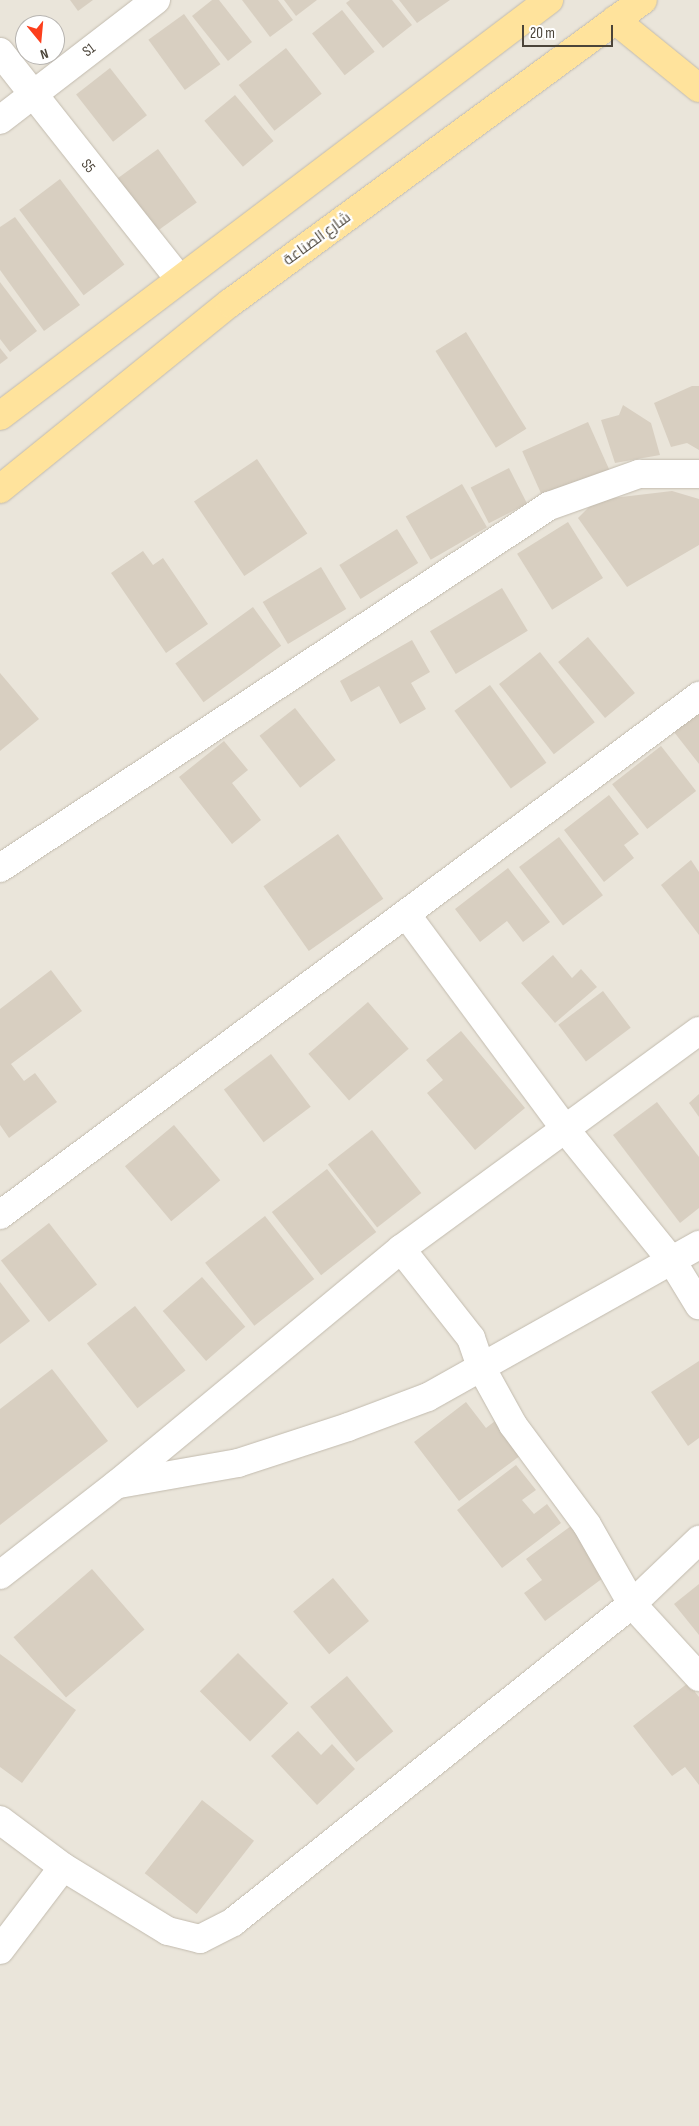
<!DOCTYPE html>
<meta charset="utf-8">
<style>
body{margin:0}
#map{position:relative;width:699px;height:2126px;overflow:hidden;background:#f6f3ec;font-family:"Sofia Sans Condensed",Cairo,sans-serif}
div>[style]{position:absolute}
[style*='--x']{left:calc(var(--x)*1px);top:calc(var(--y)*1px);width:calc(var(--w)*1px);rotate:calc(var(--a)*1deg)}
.residential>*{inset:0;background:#eae5da}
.building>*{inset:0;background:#d8cfc1;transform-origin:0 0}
.roads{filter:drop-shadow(0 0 1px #c2bbae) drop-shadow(0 0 1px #c2bbae)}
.minor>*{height:28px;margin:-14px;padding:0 14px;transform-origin:14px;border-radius:14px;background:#fff}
.major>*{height:28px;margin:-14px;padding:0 14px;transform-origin:14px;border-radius:14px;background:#ffe39c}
span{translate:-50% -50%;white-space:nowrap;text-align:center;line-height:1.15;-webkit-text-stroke:4.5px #fff;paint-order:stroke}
.street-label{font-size:15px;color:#4b4439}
.north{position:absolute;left:15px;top:15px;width:50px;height:50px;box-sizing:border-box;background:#fff;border:1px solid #b7b4b0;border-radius:50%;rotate:163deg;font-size:14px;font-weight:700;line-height:20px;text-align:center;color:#4b4439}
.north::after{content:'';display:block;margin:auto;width:18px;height:22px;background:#fc3f1d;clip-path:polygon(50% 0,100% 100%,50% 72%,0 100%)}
.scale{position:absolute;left:522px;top:25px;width:91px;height:22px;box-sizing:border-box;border:2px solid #4b4439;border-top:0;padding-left:6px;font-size:15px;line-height:18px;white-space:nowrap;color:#4b4439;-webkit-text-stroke:4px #fff;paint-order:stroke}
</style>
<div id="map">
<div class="residential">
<div style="clip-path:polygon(evenodd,0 0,699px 0,699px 2126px,0 2126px,0 0,25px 25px,55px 25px,55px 55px,25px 55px,25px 25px)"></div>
</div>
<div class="building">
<div style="clip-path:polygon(70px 0,93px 0,78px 11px)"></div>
<div style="clip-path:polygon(212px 0,219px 0,252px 42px,228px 61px,192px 16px)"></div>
<div style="clip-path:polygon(242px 0,278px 0,293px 20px,270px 37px)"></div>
<div style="clip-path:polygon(284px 0,317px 0,296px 16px)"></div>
<div style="clip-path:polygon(350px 0,392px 0,412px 25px,383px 48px,346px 3px)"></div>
<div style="clip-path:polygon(399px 0,450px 0,417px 23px)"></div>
<div style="left:342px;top:10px;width:53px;height:38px;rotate:52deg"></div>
<div style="left:184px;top:14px;width:62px;height:44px;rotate:54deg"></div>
<div style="left:286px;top:48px;width:58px;height:60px;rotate:52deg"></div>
<div style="left:110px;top:68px;width:60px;height:43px;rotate:52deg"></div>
<div style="left:235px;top:95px;width:60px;height:40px;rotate:50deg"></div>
<div style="left:158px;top:149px;width:66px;height:51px;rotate:54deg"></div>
<div style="left:60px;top:179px;width:107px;height:51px;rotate:53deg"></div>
<div style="clip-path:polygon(15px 217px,80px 305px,44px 331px,0 270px,0 227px)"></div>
<div style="clip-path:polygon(0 282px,37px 331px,10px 352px,0 339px)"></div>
<div style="left:466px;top:332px;width:114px;height:36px;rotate:58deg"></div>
<div style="clip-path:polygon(0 348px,8px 358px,0 364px)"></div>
<div style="clip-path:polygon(692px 386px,699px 386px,699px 450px,687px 443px,671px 447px,654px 403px)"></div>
<div style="clip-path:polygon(623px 405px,651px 423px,660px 455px,615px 463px,601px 420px,619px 415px)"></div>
<div style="left:588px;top:422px;width:54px;height:72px;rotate:66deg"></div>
<div style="left:257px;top:459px;width:90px;height:76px;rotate:56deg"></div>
<div style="left:509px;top:468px;width:40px;height:43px;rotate:63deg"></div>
<div style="left:462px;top:484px;width:50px;height:65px;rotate:60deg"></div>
<div style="clip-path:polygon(672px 491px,699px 499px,699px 545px,627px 587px,578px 518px,596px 500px)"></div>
<div style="left:568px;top:522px;width:66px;height:60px;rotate:58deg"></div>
<div style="left:397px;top:529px;width:40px;height:68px;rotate:58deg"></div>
<div style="clip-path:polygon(143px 551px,153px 565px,163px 558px,208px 624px,166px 653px,111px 573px)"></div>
<div style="left:321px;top:567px;width:49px;height:68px;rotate:59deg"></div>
<div style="left:502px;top:588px;width:50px;height:84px;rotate:59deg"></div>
<div style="left:253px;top:607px;width:48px;height:96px;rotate:54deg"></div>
<div style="left:588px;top:637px;width:73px;height:39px;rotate:50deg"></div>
<div style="clip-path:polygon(412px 640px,430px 672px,411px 683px,426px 709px,400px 724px,379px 686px,351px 702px,340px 681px)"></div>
<div style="left:540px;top:652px;width:89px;height:52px;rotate:52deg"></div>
<div style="clip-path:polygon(0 673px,39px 719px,0 751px)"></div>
<div style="left:490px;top:685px;width:96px;height:44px;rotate:54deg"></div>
<div style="left:295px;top:708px;width:66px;height:45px;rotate:52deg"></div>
<div style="clip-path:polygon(699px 712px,699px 764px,674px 732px)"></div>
<div style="clip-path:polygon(224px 741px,248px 770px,232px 783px,261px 820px,232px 844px,179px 777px)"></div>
<div style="left:661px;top:746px;width:57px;height:62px;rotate:52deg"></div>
<div style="clip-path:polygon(609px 795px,639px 834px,624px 845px,634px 858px,604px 882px,564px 830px)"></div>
<div style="left:338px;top:834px;width:79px;height:91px;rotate:55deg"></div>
<div style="left:559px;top:837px;width:73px;height:50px;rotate:53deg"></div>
<div style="clip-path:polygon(691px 860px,699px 872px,699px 935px,661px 885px)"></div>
<div style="clip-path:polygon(508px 868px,550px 922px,523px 942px,507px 921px,480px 942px,455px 909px)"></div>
<div style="clip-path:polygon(553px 955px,572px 978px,581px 969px,597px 987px,555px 1023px,521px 983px)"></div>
<div style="clip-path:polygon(51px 970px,82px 1011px,11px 1064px,24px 1081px,35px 1073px,57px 1102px,9px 1138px,0 1125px,0 1009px)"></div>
<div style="left:603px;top:991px;width:46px;height:56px;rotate:53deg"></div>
<div style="left:368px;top:1002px;width:62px;height:79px;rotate:49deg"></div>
<div style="clip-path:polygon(461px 1031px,525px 1108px,475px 1150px,427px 1093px,443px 1080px,426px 1060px)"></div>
<div style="left:271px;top:1054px;width:66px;height:59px;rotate:53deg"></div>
<div style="clip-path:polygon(699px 1094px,699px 1117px,689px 1103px)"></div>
<div style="clip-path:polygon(657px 1102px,699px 1157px,699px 1208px,680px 1223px,613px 1135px)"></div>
<div style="left:174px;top:1125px;width:72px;height:64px;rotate:50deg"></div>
<div style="left:372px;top:1130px;width:80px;height:56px;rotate:52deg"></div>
<div style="left:327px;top:1169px;width:80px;height:70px;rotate:52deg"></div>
<div style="left:265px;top:1216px;width:80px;height:76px;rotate:52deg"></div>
<div style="left:49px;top:1223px;width:78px;height:61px;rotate:52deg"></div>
<div style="left:202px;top:1277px;width:66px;height:52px;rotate:49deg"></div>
<div style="clip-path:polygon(0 1282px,30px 1321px,0 1344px)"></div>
<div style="left:135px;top:1306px;width:82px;height:61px;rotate:52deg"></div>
<div style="clip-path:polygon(699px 1361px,699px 1438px,688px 1446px,651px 1392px)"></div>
<div style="clip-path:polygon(52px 1369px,108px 1441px,0 1525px,0 1409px)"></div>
<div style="clip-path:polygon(466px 1402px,486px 1428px,495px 1421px,521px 1455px,459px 1501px,414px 1442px)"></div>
<div style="clip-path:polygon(516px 1465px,536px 1490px,522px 1500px,534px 1514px,547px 1504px,561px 1523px,502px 1568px,457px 1510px)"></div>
<div style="clip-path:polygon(571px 1526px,607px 1575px,545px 1621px,524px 1593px,542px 1580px,526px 1559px)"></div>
<div style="left:92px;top:1569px;width:80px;height:104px;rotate:49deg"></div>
<div style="left:333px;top:1578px;width:56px;height:52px;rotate:50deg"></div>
<div style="clip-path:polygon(699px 1584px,699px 1635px,674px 1604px)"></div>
<div style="left:238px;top:1653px;width:71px;height:54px;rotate:45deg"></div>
<div style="clip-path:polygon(0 1654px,76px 1710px,22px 1783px,0 1767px)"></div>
<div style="left:347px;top:1676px;width:72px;height:48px;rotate:50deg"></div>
<div style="clip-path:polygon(688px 1683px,699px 1697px,699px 1785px,685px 1767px,672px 1776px,633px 1726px)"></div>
<div style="clip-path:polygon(298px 1731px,321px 1755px,332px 1744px,355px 1769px,317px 1805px,271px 1756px)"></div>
<div style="left:202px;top:1800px;width:66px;height:93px;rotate:38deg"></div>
</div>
<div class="roads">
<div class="minor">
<div style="--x:0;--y:52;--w:289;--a:51.7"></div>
<div style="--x:0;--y:120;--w:197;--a:-37.6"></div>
<div style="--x:0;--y:868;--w:658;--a:-33.4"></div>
<div style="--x:549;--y:506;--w:96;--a:-19.6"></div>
<div style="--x:639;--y:474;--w:60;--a:0"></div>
<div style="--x:406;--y:914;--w:267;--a:53.5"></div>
<div style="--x:565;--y:1129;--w:170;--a:51"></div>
<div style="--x:672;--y:1261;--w:52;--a:58.5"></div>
<div style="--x:0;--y:1215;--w:871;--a:-36.59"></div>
<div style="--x:401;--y:1249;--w:113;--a:51.8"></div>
<div style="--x:471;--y:1338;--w:31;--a:71"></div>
<div style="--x:481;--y:1367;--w:66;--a:61.1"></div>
<div style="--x:513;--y:1425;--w:124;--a:53.5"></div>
<div style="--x:587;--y:1525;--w:91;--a:60.3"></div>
<div style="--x:632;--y:1604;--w:99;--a:47.5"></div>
<div style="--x:119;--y:1484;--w:121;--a:-10"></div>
<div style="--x:238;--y:1463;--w:116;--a:-18.1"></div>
<div style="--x:348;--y:1427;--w:85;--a:-20.6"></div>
<div style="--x:428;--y:1397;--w:311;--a:-29.3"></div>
<div style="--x:0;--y:1575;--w:148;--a:-37.9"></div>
<div style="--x:117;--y:1484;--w:369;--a:-39.6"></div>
<div style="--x:401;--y:1249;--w:369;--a:-36.2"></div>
<div style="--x:0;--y:1820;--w:79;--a:36.7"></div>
<div style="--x:63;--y:1867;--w:123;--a:31.4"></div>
<div style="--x:168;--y:1931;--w:33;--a:14"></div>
<div style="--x:200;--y:1939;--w:37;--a:-27"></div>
<div style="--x:233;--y:1922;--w:510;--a:-38.55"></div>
<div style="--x:632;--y:1604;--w:93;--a:-43.7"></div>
<div style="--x:0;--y:1950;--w:104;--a:-52.8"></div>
</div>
<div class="major">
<div style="--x:615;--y:20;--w:108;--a:39"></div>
<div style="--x:0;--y:416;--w:689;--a:-37.15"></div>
<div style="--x:0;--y:489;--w:296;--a:-39"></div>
<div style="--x:230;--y:303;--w:512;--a:-36.27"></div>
</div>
</div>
<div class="street-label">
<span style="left:89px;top:50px;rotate:-37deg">S1</span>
<span style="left:88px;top:166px;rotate:51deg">S5</span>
<span style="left:317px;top:239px;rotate:-36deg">شارع الصناعة</span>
</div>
<div class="north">N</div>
<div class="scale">20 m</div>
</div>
